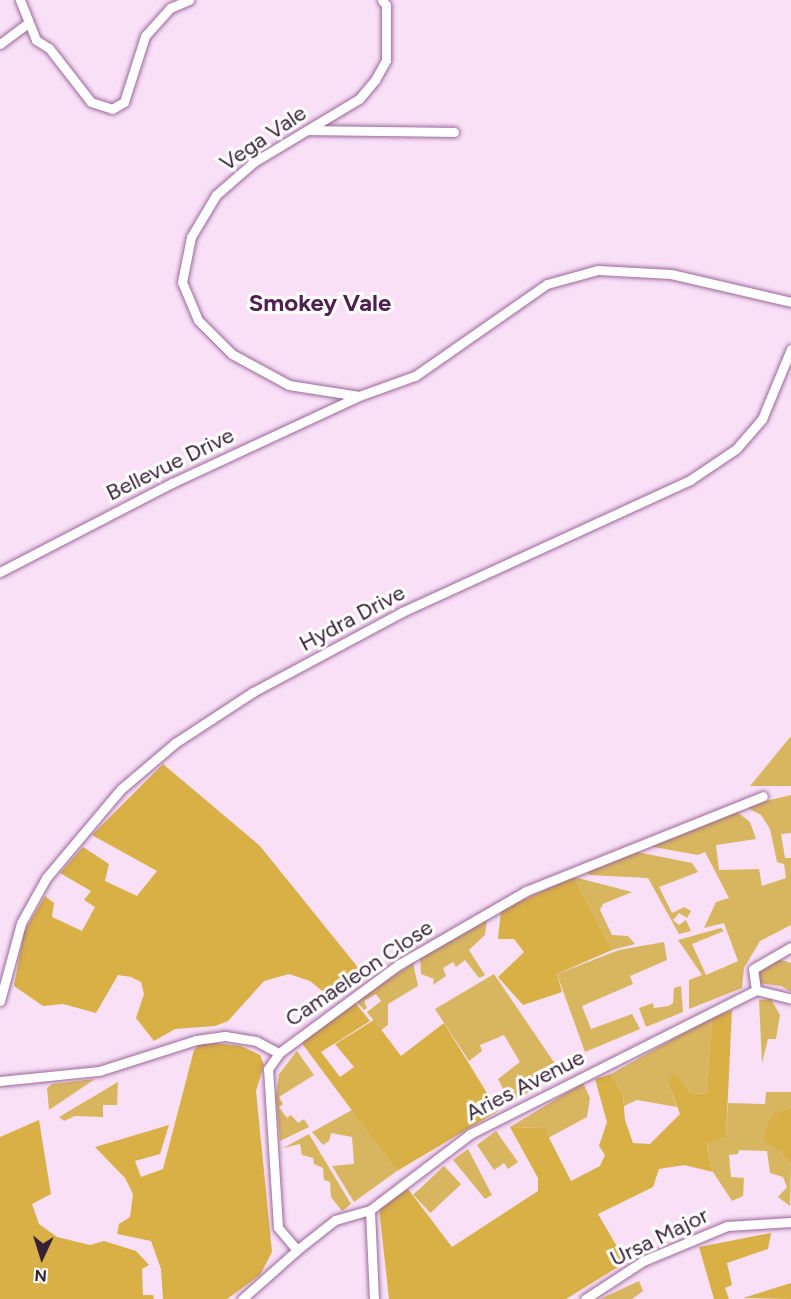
<!DOCTYPE html>
<style>
body{margin:0}
#map{position:relative;width:791px;height:1299px;overflow:hidden;background:#f9e0f7;font-family:Figtree,sans-serif}
div>[style]{position:absolute}
[style*='--x']{left:calc(var(--x)*1px);top:calc(var(--y)*1px);width:calc(var(--w)*1px);rotate:calc(var(--a)*1deg)}
.green>*{inset:0;background:#d8b65f;transform-origin:0 0}
.forest>*{inset:0;background:#d8b045}
.roads{filter:drop-shadow(0 0 2px #9c679a) drop-shadow(0 0 2px #9c679a)}
.minor>*{height:9px;margin:-4.5px;padding:0 4.5px;transform-origin:4.5px;border-radius:4.5px;background:#fff}
span{translate:-50% -50%;white-space:nowrap;text-align:center;line-height:1.15;-webkit-text-stroke:6px #fff;paint-order:stroke}
.street-label{font-size:22px;color:#382137}
.neighbourhood-label{font-size:24px;color:#502050;font-weight:700}
.north{position:absolute;left:12px;top:1227px;width:60px;height:60px;-webkit-text-stroke:4px #fff;paint-order:stroke;rotate:184deg;font-size:16px;font-weight:700;line-height:24px;text-align:center;color:#382137}
.north::after{content:'';display:block;margin:auto;width:21px;height:27px;background:#382137;clip-path:polygon(50% 0,100% 100%,50% 72%,0 100%)}
</style>
<div id="map">
<div class="green">
<div style="clip-path:polygon(791px 736px,791px 786px,750px 786px)"></div>
<div style="clip-path:polygon(791px 795px,791px 833px,781px 834px,785px 858px,791px 858px,791px 925px,760px 941px,744px 968px,742px 988px,689px 1009px,689px 980px,702px 975px,678px 940px,721px 928px,724px 931px,692px 944px,706px 975px,738px 961px,724px 923px,704px 928px,716px 902px,729px 898px,705px 852px,698px 855px,648px 846px,736px 811px,750px 822px,756px 839px,716px 845px,719px 870px,759px 869px,762px 886px,786px 878px,784px 864px,777px 862px,770px 829px,761px 815px,744px 806px)"></div>
<div style="clip-path:polygon(632px 851px,692px 863px,698px 872px,659px 887px,672px 913px,684px 907px,691px 911px,687px 918px,679px 913px,673px 920px,679px 925px,686px 920px,691px 931px,679px 934px,648px 878px,589px 875px,586px 869px)"></div>
<div style="clip-path:polygon(574px 877px,632px 892px,603px 904px,600px 910px,612px 935px,628px 936px,635px 944px,612px 950px)"></div>
<div style="clip-path:polygon(487px 919px,485px 935px,469px 950px,485px 975px,479px 978px,465px 960px,456px 967px,453px 962px,443px 968px,446px 976px,433px 985px,434px 979px,421px 974px,420px 958px)"></div>
<div style="clip-path:polygon(664px 942px,667px 960px,630px 976px,633px 984px,582px 1006px,591px 1029px,632px 1014px,640px 1029px,585px 1052px,557px 974px,619px 950px)"></div>
<div style="clip-path:polygon(778px 959px,791px 963px,791px 992px,781px 986px,758px 983px,759px 971px)"></div>
<div style="clip-path:polygon(413px 963px,418px 986px,388px 1004px,388px 1025px,381px 1030px,367px 1012px,381px 1001px,376px 994px,364px 1001px,367px 1008px,364px 1010px,356px 1001px)"></div>
<div style="clip-path:polygon(494px 974px,562px 1074px,510px 1102px,498px 1079px,520px 1062px,504px 1035px,480px 1045px,482px 1051px,469px 1061px,435px 1009px)"></div>
<div style="clip-path:polygon(681px 986px,683px 1012px,646px 1027px,639px 1008px,653px 1003px,654px 1008px,669px 1006px,673px 1003px,674px 988px)"></div>
<div style="clip-path:polygon(771px 999px,780px 1015px,776px 1039px,768px 1039px,762px 1063px,759px 1000px)"></div>
<div style="clip-path:polygon(712px 1017px,706px 1094px,690px 1093px,668px 1082px,677px 1107px,637px 1100px,624px 1106px,623px 1095px,611px 1074px)"></div>
<div style="clip-path:polygon(297px 1051px,314px 1075px,279px 1097px,283px 1104px,279px 1107px,287px 1118px,291px 1115px,298px 1123px,304px 1119px,309px 1127px,280px 1141px,276px 1095px,279px 1074px)"></div>
<div style="clip-path:polygon(95px 1079px,49px 1110px,47px 1088px,52px 1084px)"></div>
<div style="clip-path:polygon(118px 1082px,117px 1105px,103px 1105px,103px 1117px,75px 1116px,64px 1121px,59px 1117px)"></div>
<div style="clip-path:polygon(583px 1083px,590px 1098px,587px 1117px,548px 1138px,543px 1128px,510px 1127px)"></div>
<div style="clip-path:polygon(766px 1092px,791px 1092px,791px 1108px,772px 1116px,780px 1151px,791px 1166px,790px 1206px,778px 1197px,787px 1187px,783px 1177px,770px 1173px,767px 1151px,739px 1150px,738px 1154px,729px 1155px,731px 1177px,744px 1178px,743px 1196px,732px 1201px,713px 1172px,707px 1143px,726px 1137px,728px 1103px,765px 1104px)"></div>
<div style="clip-path:polygon(352px 1110px,397px 1171px,354px 1202px,332px 1166px,354px 1164px,352px 1137px,331px 1133px,329px 1141px,323px 1145px,312px 1132px)"></div>
<div style="clip-path:polygon(496px 1131px,518px 1162px,508px 1169px,504px 1163px,494px 1170px,477px 1145px)"></div>
<div style="clip-path:polygon(309px 1134px,351px 1204px,342px 1211px,331px 1197px,330px 1182px,324px 1180px,323px 1168px,314px 1164px,313px 1158px,302px 1155px,300px 1144px,283px 1148px)"></div>
<div style="clip-path:polygon(468px 1149px,492px 1195px,485px 1199px,453px 1160px)"></div>
<div style="left:444px;top:1166px;width:25px;height:42px;rotate:47deg"></div>
<div style="clip-path:polygon(639px 1281px,643px 1291px,632px 1299px,600px 1299px)"></div>
</div>
<div class="forest">
<div style="clip-path:polygon(163px 764px,260px 846px,360px 970px,330px 997px,310px 981px,289px 974px,264px 981px,228px 1021px,215px 1026px,175px 1029px,154px 1041px,136px 1018px,144px 994px,141px 982px,131px 977px,118px 975px,96px 1013px,63px 1004px,43px 1006px,14px 986px,24px 932px,45px 896px,54px 903px,52px 917px,82px 931px,95px 907px,84px 900px,91px 891px,60px 873px,83px 847px,109px 864px,105px 881px,137px 896px,157px 871px,92px 835px)"></div>
<div style="clip-path:polygon(574px 877px,612px 950px,557px 974px,562px 992px,523px 1005px,498px 977px,524px 952px,514px 939px,498px 939px,501px 910px)"></div>
<div style="clip-path:polygon(354px 1001px,370px 1021px,321px 1052px,340px 1077px,354px 1067px,335px 1044px,374px 1020px,401px 1056px,444px 1023px,498px 1111px,397px 1171px,301px 1042px)"></div>
<div style="clip-path:polygon(732px 1010px,726px 1137px,707px 1144px,713px 1172px,684px 1165px,659px 1169px,653px 1187px,598px 1214px,626px 1262px,566px 1299px,389px 1299px,379px 1208px,408px 1189px,452px 1247px,538px 1191px,538px 1178px,510px 1127px,544px 1128px,571px 1181px,600px 1166px,605px 1155px,599px 1146px,607px 1122px,595px 1079px,611px 1074px,623px 1095px,625px 1120px,633px 1143px,650px 1144px,680px 1114px,668px 1082px,674px 1072px,690px 1093px,706px 1094px,712px 1017px)"></div>
<div style="clip-path:polygon(214px 1043px,241px 1046px,260px 1055px,264px 1065px,256px 1091px,272px 1252px,260px 1275px,227px 1299px,163px 1299px,161px 1269px,151px 1241px,117px 1234px,119px 1224px,130px 1217px,133px 1194px,125px 1178px,95px 1147px,169px 1125px,160px 1154px,135px 1161px,141px 1177px,163px 1169px,194px 1050px,200px 1044px)"></div>
<div style="clip-path:polygon(791px 1108px,791px 1166px,780px 1151px,763px 1140px,772px 1115px)"></div>
<div style="clip-path:polygon(39px 1120px,51px 1194px,32px 1204px,39px 1224px,57px 1237px,90px 1245px,104px 1241px,136px 1251px,149px 1265px,142px 1269px,143px 1295px,153px 1295px,154px 1299px,0 1299px,0 1137px)"></div>
<div style="clip-path:polygon(771px 1233px,768px 1249px,727px 1263px,732px 1285px,725px 1288px,729px 1299px,714px 1299px,699px 1247px)"></div>
<div style="clip-path:polygon(791px 1283px,791px 1299px,743px 1298px)"></div>
</div>
<div class="roads">
<div class="minor">
<div style="--x:20;--y:0;--w:43;--a:68.2"></div>
<div style="--x:36;--y:40;--w:15;--a:32"></div>
<div style="--x:49;--y:48;--w:68;--a:52.1"></div>
<div style="--x:91;--y:102;--w:22;--a:18"></div>
<div style="--x:112;--y:109;--w:14;--a:-30"></div>
<div style="--x:124;--y:102;--w:69;--a:-72.3"></div>
<div style="--x:145;--y:36;--w:38;--a:-48"></div>
<div style="--x:170;--y:8;--w:21;--a:-23"></div>
<div style="--x:0;--y:44;--w:34;--a:-37"></div>
<div style="--x:308;--y:130;--w:146;--a:0.8"></div>
<div style="--x:359;--y:396;--w:71;--a:-171.1"></div>
<div style="--x:289;--y:385;--w:65;--a:-151.5"></div>
<div style="--x:232;--y:354;--w:48;--a:-135"></div>
<div style="--x:198;--y:320;--w:41;--a:-112.8"></div>
<div style="--x:182;--y:282;--w:46;--a:-78.7"></div>
<div style="--x:191;--y:237;--w:49;--a:-59.2"></div>
<div style="--x:216;--y:195;--w:50;--a:-41"></div>
<div style="--x:254;--y:162;--w:122;--a:-31"></div>
<div style="--x:359;--y:99;--w:25;--a:-50"></div>
<div style="--x:375;--y:80;--w:23;--a:-61"></div>
<div style="--x:386;--y:60;--w:55;--a:-90"></div>
<div style="--x:386;--y:5;--w:6;--a:-129"></div>
<div style="--x:0;--y:572;--w:194;--a:-27.4"></div>
<div style="--x:172;--y:483;--w:206;--a:-24.9"></div>
<div style="--x:359;--y:396;--w:59;--a:-19.7"></div>
<div style="--x:415;--y:376;--w:161;--a:-34.9"></div>
<div style="--x:547;--y:284;--w:53;--a:-15.4"></div>
<div style="--x:598;--y:270;--w:73;--a:3.1"></div>
<div style="--x:671;--y:274;--w:123;--a:13.1"></div>
<div style="--x:756;--y:990;--w:21;--a:-98"></div>
<div style="--x:753;--y:969;--w:44;--a:-30.1"></div>
<div style="--x:0;--y:1001;--w:81;--a:-74.9"></div>
<div style="--x:21;--y:923;--w:51;--a:-60.9"></div>
<div style="--x:46;--y:878;--w:116;--a:-49.9"></div>
<div style="--x:121;--y:789;--w:71;--a:-40.4"></div>
<div style="--x:175;--y:743;--w:93;--a:-33.2"></div>
<div style="--x:253;--y:692;--w:169;--a:-28.2"></div>
<div style="--x:402;--y:612;--w:317;--a:-24.6"></div>
<div style="--x:690;--y:480;--w:55;--a:-34"></div>
<div style="--x:736;--y:449;--w:40;--a:-49"></div>
<div style="--x:762;--y:419;--w:76;--a:-67.5"></div>
<div style="--x:0;--y:1081;--w:100;--a:-5.8"></div>
<div style="--x:99;--y:1071;--w:102;--a:-17.7"></div>
<div style="--x:196;--y:1040;--w:29;--a:-8"></div>
<div style="--x:225;--y:1036;--w:31;--a:9"></div>
<div style="--x:256;--y:1041;--w:26;--a:28"></div>
<div style="--x:370;--y:1210;--w:36;--a:164"></div>
<div style="--x:335;--y:1220;--w:48;--a:141.7"></div>
<div style="--x:297;--y:1250;--w:30;--a:-130"></div>
<div style="--x:278;--y:1227;--w:158;--a:-93.6"></div>
<div style="--x:268;--y:1069;--w:19;--a:-55"></div>
<div style="--x:279;--y:1053;--w:148;--a:-36.5"></div>
<div style="--x:398;--y:965;--w:148;--a:-30"></div>
<div style="--x:526;--y:891;--w:255;--a:-21.8"></div>
<div style="--x:242;--y:1299;--w:74;--a:-41.7"></div>
<div style="--x:374;--y:1299;--w:89;--a:-92.6"></div>
<div style="--x:370;--y:1210;--w:126;--a:-37.2"></div>
<div style="--x:470;--y:1134;--w:320;--a:-26.7"></div>
<div style="--x:756;--y:990;--w:36;--a:14"></div>
<div style="--x:585;--y:1299;--w:69;--a:-33.2"></div>
<div style="--x:643;--y:1261;--w:91;--a:-22.6"></div>
<div style="--x:727;--y:1226;--w:64;--a:-3.6"></div>
</div>
</div>
<div class="street-label">
<span style="left:263px;top:138px;rotate:-34deg">Vega Vale</span>
<span style="left:170px;top:464px;rotate:-26deg">Bellevue Drive</span>
<span style="left:352px;top:618px;rotate:-28deg">Hydra Drive</span>
<span style="left:359px;top:973px;rotate:-34deg">Camaeleon Close</span>
<span style="left:525px;top:1085px;rotate:-27deg">Aries Avenue</span>
<span style="left:659px;top:1237px;rotate:-26deg">Ursa Major</span>
</div>
<div class="neighbourhood-label">
<span style="left:320px;top:303px">Smokey Vale</span>
</div>
<div class="north">N</div>
</div>
